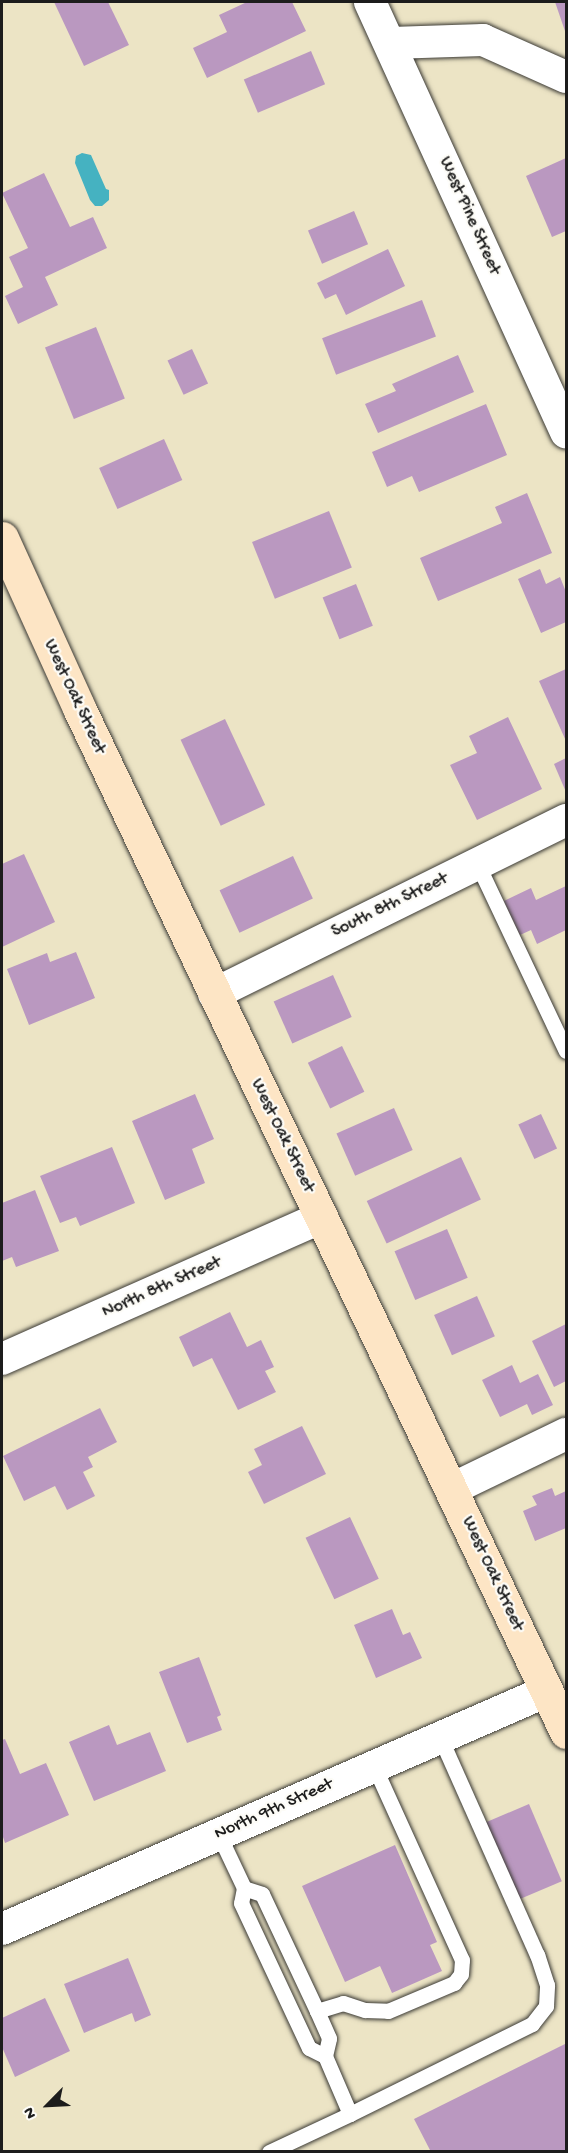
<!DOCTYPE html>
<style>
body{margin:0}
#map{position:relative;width:568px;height:2153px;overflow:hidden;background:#ece4c5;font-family:"Gochi Hand",sans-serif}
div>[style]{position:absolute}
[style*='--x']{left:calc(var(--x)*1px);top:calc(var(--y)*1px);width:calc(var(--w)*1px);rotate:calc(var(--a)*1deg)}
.water>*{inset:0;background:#45b2c1}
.building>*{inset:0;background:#ba98c0;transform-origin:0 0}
.roads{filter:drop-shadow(0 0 2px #3b3a35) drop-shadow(0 0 2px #3b3a35)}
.service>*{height:15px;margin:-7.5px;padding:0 7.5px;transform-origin:7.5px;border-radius:7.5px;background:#fff}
.minor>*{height:32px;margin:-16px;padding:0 16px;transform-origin:16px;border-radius:16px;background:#fff}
.secondary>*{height:33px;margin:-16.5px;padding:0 16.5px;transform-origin:16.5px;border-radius:16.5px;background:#fde5c5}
span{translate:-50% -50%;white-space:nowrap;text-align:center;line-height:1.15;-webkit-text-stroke:4.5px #fdfcf7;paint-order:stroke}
.street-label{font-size:18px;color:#1c1c1c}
.frame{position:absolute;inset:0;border:3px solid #1c1c1c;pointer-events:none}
.north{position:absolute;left:18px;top:2075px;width:60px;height:60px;-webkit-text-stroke:4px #fdfcf7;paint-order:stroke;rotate:246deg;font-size:16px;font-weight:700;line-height:24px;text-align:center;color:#1c1c1c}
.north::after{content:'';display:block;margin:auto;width:21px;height:27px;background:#1c1c1c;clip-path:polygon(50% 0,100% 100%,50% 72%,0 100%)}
</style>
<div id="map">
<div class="water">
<div style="clip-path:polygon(82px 153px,91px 155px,106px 189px,109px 190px,109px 200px,102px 206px,95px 206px,90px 200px,75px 163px,76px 156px)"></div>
</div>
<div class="building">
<div style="clip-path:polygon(54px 2px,108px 2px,129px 45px,84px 66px)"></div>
<div style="clip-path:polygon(247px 2px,292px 2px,306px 31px,207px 78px,193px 48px,227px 32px,219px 15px)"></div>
<div style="clip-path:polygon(555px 2px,566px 2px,566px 34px)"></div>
<div style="left:311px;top:51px;width:36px;height:73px;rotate:67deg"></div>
<div style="clip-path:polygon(566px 158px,566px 231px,552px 237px,526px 176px)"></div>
<div style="clip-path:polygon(44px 173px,70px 227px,93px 217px,107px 248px,45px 277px,58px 305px,18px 324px,5px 296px,23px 287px,9px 257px,28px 248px,2px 193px)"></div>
<div style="left:354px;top:211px;width:36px;height:50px;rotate:67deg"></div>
<div style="clip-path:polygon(388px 249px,405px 286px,346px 315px,336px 294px,325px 299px,317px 283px)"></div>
<div style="left:422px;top:300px;width:39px;height:107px;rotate:69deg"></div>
<div style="left:96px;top:327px;width:77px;height:55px;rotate:68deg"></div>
<div style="left:192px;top:349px;width:38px;height:27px;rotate:65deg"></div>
<div style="clip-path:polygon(458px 355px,474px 392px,378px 433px,365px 404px,396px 391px,392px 384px)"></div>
<div style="clip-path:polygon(486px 404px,507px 455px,419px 492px,412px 476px,387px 487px,372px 452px)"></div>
<div style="left:164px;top:439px;width:45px;height:71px;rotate:66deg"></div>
<div style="clip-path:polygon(527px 493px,552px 553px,438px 601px,420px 558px,502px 523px,495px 507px)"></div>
<div style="left:329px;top:511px;width:61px;height:83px;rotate:68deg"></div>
<div style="clip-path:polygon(540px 569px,546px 584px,560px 577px,566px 592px,566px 622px,541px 633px,518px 579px)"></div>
<div style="left:356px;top:584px;width:45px;height:36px;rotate:68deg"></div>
<div style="clip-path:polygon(566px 669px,566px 741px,539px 681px)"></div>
<div style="clip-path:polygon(508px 717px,542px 789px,477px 820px,450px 765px,477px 753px,469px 736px)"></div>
<div style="left:225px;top:719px;width:95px;height:49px;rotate:65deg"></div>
<div style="clip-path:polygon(566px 758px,566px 792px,554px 764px)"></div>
<div style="clip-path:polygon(24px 854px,55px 922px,2px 947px,2px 864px)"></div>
<div style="left:293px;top:856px;width:47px;height:81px;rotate:65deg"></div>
<div style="clip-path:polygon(566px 886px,566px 930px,537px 944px,531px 930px,520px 935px,504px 901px,531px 888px,536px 900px)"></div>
<div style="clip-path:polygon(76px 952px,95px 998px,29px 1025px,7px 969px,47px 953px,50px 962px)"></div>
<div style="left:333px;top:975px;width:46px;height:65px;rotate:66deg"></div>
<div style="left:342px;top:1046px;width:51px;height:38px;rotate:64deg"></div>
<div style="clip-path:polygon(195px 1094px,214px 1139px,192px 1149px,205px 1183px,165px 1200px,132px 1121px)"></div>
<div style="left:394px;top:1108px;width:46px;height:63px;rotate:66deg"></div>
<div style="left:541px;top:1114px;width:38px;height:25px;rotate:65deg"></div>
<div style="clip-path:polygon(112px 1147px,135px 1203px,80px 1226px,76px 1217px,60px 1223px,40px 1176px)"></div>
<div style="left:461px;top:1157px;width:47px;height:104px;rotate:65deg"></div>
<div style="clip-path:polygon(35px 1190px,59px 1251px,16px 1267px,12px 1257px,2px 1261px,2px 1203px)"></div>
<div style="left:447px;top:1229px;width:53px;height:57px;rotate:67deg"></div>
<div style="left:477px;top:1296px;width:44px;height:47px;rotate:66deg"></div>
<div style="clip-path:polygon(230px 1312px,247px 1347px,261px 1340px,274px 1367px,265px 1371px,276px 1392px,238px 1410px,212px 1358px,193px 1367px,179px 1337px)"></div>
<div style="clip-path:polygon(566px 1324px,566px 1381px,554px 1387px,532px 1341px)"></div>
<div style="clip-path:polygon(512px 1365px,520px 1383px,538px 1374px,553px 1405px,532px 1415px,527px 1404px,500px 1417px,482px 1380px)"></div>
<div style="clip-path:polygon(100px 1408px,117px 1442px,88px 1457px,93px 1467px,83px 1472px,95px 1496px,67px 1510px,55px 1486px,24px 1501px,3px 1456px)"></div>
<div style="clip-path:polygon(302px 1426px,326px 1474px,264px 1504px,248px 1472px,262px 1465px,254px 1449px)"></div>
<div style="clip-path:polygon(552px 1488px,555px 1496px,566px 1491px,566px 1528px,535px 1541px,523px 1511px,537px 1505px,532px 1496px)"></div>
<div style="left:350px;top:1517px;width:68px;height:49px;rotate:65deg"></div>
<div style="clip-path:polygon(392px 1609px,403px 1635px,410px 1632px,422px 1658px,376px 1678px,354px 1625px)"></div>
<div style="clip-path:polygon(199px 1657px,221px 1715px,217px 1717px,222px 1730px,187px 1743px,159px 1672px)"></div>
<div style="clip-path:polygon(109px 1725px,117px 1745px,150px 1732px,166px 1771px,94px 1801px,69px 1742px)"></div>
<div style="clip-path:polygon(5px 1739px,20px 1774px,46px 1763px,69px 1815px,5px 1843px,2px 1834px,2px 1740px)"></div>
<div style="left:529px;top:1804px;width:84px;height:48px;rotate:67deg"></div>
<div style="clip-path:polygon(395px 1845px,437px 1942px,430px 1945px,442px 1971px,392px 1993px,380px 1966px,345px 1982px,302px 1886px)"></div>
<div style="clip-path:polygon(128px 1958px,151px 2015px,135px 2022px,132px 2013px,84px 2033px,64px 1984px)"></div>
<div style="clip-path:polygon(45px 1998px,70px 2051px,15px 2077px,2px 2047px,2px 2018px)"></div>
<div style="clip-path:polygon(565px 2044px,566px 2152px,431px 2152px,414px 2119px)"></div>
</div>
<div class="roads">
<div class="service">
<div style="--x:477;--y:863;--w:208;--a:64.7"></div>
<div style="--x:219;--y:1835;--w:59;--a:64.7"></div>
<div style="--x:317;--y:2011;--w:27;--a:-17"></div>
<div style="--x:343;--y:2003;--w:23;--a:18"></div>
<div style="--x:365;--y:2010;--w:23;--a:2"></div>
<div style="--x:388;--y:2011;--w:72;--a:-23"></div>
<div style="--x:454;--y:1983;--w:11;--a:-52"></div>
<div style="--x:461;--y:1974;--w:14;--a:-86"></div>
<div style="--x:462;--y:1960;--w:213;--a:-114.4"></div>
<div style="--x:350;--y:2114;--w:203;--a:-26.3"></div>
<div style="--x:532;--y:2024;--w:23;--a:-52"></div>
<div style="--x:546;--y:2006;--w:21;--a:-87"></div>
<div style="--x:547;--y:1985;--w:32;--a:-108"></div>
<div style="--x:537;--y:1955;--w:239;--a:-114"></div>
<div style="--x:269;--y:2152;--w:89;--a:-25.1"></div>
<div style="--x:350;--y:2114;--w:63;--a:-113.3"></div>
<div style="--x:325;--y:2056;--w:18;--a:-77"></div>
<div style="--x:329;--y:2038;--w:30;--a:-114"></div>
<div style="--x:317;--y:2011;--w:129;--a:-115.2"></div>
<div style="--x:262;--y:1894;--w:19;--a:-162"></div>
<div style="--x:244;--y:1888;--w:15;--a:101"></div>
<div style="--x:241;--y:1903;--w:160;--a:64.9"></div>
<div style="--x:309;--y:2048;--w:18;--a:27"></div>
</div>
<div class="minor">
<div style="--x:370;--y:2;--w:473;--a:65.5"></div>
<div style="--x:391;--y:43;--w:92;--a:-1.9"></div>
<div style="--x:483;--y:40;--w:91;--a:24"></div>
<div style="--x:214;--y:994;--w:393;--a:-26.3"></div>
<div style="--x:2;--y:1359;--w:350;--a:-23.9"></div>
<div style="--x:452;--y:1489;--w:127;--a:-25.8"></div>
<div style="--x:2;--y:1929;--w:595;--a:-23.59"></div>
</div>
<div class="secondary">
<div style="--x:2;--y:538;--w:187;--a:65.6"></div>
<div style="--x:79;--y:708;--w:1134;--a:64.56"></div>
</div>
</div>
<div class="street-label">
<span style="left:469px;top:216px;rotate:66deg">West Pine Street</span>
<span style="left:74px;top:697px;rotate:65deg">West Oak Street</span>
<span style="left:390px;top:906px;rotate:-26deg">South 8th Street</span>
<span style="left:282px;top:1136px;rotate:64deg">West Oak Street</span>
<span style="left:162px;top:1288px;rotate:-24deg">North 8th Street</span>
<span style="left:492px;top:1574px;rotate:65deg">West Oak Street</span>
<span style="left:274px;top:1810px;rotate:-24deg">North 9th Street</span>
</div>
<div class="frame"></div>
<div class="north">N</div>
</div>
